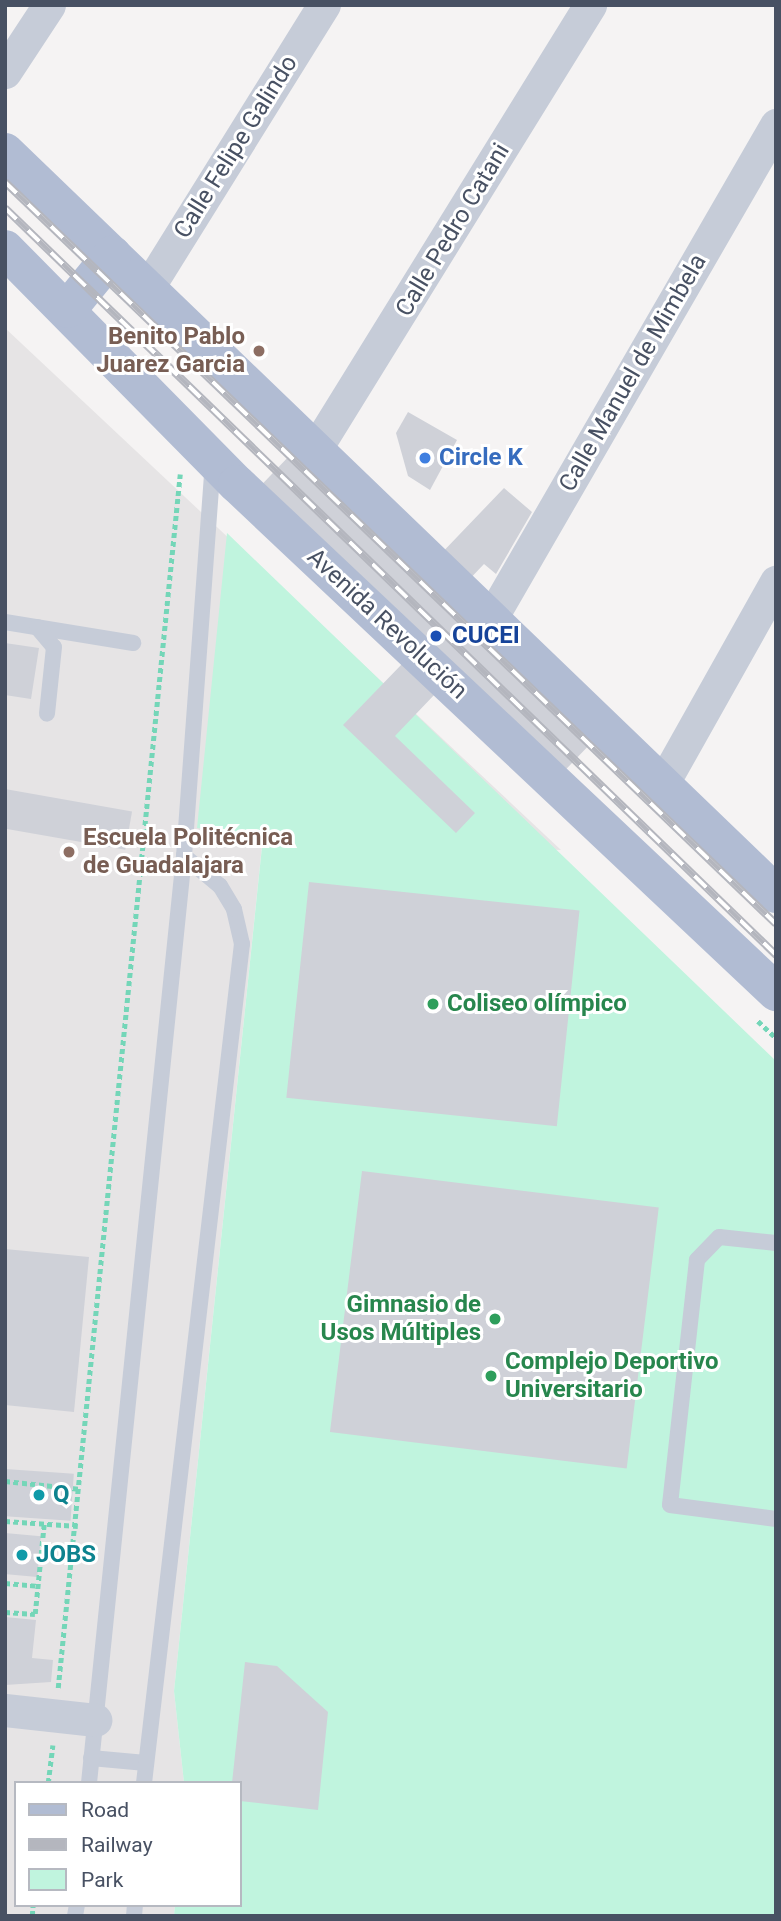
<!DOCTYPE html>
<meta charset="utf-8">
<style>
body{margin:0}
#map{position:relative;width:781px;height:1921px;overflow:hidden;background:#f5f3f3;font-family:Roboto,sans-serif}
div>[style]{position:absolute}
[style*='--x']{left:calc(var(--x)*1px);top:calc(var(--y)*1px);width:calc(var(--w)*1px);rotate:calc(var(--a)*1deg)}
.education>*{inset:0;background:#e6e4e5}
.green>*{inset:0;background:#c0f4de}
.building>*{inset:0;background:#cfd1d8;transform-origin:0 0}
.path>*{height:4.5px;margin-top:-2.25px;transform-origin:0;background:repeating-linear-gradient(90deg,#74d6b8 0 5px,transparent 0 8.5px)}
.service>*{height:16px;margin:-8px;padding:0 8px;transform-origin:8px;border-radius:8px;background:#c6ccd8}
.minor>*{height:33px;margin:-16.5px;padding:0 16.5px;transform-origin:16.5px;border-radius:16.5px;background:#c6ccd8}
.primary>*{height:38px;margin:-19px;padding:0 19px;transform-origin:19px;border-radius:19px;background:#b1bcd3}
.rail>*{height:8px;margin-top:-4px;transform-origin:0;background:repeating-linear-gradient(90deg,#fff 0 16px,#b4b6be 0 32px);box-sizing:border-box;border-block:2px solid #b4b6be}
.dots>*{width:19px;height:19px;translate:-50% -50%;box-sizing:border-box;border:4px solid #fff;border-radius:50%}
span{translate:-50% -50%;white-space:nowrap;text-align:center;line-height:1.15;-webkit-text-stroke:6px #fff;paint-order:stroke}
.street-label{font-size:24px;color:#485163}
.education-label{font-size:24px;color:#785e54;font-weight:700}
.right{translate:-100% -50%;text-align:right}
.left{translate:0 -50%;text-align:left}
.shop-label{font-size:24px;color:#366cbe;font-weight:700}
.transit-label{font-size:24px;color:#164399;font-weight:700}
.leisure-label{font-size:24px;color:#27864d;font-weight:700}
.culture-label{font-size:24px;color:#0d838f;font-weight:700}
.frame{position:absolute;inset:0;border:7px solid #485163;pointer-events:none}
.legend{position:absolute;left:14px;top:1781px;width:228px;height:126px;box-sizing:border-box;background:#fff;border:2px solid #b6b9c1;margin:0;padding:9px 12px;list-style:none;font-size:21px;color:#485163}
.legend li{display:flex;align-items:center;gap:14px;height:35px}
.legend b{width:35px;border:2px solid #b6b9c1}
</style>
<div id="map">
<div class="education">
<div style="clip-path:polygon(5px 328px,561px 850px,263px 836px,174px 1691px,184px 1783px,16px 1783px,16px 1905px,175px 1905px,174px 1916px,5px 1916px)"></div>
</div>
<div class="green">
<div style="clip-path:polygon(227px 533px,776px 1061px,776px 1916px,174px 1916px,175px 1905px,240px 1905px,240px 1783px,184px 1783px,174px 1691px,263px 837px,197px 828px)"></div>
</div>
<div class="building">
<div style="clip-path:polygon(408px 412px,457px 440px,430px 490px,408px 476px,396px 433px)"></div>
<div style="clip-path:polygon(292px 453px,435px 560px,504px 488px,532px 512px,496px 574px,484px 564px,463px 586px,594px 740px,550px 786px,435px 694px,395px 736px,475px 813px,456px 833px,343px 725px,402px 664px,248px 499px)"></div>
<div style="clip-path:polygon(5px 643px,39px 648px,31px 699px,5px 695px)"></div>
<div style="left:5px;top:789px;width:129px;height:39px;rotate:10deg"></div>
<div style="left:309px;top:882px;width:272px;height:217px;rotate:6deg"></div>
<div style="left:362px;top:1171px;width:299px;height:263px;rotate:7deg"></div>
<div style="clip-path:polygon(5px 1249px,89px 1257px,74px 1412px,5px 1405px)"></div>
<div style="left:5px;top:1469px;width:69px;height:47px;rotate:4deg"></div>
<div style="left:5px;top:1533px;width:36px;height:41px;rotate:5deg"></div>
<div style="clip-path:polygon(5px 1617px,36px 1620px,32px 1658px,53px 1660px,51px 1682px,5px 1685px)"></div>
<div style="clip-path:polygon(245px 1662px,277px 1666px,328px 1712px,318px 1810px,240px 1801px,240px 1783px,232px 1783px)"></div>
</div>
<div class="path">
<div style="--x:758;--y:1021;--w:25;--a:43"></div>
<div style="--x:5;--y:1481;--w:76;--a:6"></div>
<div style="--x:5;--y:1521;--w:73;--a:3.9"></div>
<div style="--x:5;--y:1583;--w:33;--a:5"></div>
<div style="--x:5;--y:1612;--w:30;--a:4"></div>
<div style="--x:35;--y:1614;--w:90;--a:-84.3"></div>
<div style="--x:58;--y:1688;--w:1220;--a:-84.26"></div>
<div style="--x:48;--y:1783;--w:38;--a:-83"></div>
<div style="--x:32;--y:1916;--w:11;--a:-85"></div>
</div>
<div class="service">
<div style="--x:5;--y:622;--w:130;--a:9.3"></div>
<div style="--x:37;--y:627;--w:26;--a:50"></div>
<div style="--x:54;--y:647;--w:67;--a:96"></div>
<div style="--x:776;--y:1243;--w:57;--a:-174"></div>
<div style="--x:719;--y:1237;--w:32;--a:134"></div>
<div style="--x:697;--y:1260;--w:246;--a:96.3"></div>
<div style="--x:670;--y:1505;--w:107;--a:7.5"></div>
<div style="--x:91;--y:1758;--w:55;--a:5.2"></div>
<div style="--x:89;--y:1783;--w:932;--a:-84.15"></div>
<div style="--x:184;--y:856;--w:392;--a:-85.8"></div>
<div style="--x:144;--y:1783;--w:845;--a:-83.34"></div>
<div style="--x:242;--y:944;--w:36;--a:-103"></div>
<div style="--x:234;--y:909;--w:27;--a:-121"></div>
<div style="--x:220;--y:886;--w:47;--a:-140.2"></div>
<div style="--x:75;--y:1916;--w:11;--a:-80"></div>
<div style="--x:134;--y:1916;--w:11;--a:-85"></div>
</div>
<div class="minor">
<div style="--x:5;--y:72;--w:80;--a:-56.7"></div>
<div style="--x:147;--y:289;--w:335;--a:-58.1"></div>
<div style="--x:313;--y:453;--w:527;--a:-58.27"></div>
<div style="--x:490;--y:620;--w:572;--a:-59.98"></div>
<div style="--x:663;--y:783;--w:231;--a:-60.7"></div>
<div style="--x:5;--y:1710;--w:91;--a:6.3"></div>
</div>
<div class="primary">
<div style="--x:5;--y:152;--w:1070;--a:43.9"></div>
<div style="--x:5;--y:249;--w:330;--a:45.4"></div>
<div style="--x:237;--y:484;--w:741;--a:43.3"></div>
<div style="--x:68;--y:309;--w:70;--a:-50.8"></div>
</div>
<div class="rail">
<div style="--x:5;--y:182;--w:1070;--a:43.9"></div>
<div style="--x:5;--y:208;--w:1074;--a:44.09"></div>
</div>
<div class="dots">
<div style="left:259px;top:351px;background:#8d6e63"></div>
<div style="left:425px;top:458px;background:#3f7fe0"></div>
<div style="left:436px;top:636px;background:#1a4fb4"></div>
<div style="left:69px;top:852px;background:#8d6e63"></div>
<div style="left:433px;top:1004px;background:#2e9e5b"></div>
<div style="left:495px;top:1319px;background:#2e9e5b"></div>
<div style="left:491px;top:1376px;background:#2e9e5b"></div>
<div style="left:39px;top:1495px;background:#0f9aa8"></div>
<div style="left:22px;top:1555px;background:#0f9aa8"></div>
</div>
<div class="street-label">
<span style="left:236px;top:147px;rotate:-58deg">Calle Felipe Galindo</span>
<span style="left:453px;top:230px;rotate:-59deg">Calle Pedro Catani</span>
<span style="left:633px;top:373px;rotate:-60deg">Calle Manuel de Mimbela</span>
<span style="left:387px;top:624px;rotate:43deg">Avenida Revolución</span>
</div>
<div class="education-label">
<span class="right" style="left:245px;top:351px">Benito Pablo<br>Juarez Garcia</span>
<span class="left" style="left:83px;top:852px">Escuela Politécnica<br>de Guadalajara</span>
</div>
<div class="shop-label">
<span class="left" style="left:439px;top:458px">Circle K</span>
</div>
<div class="transit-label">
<span class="left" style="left:452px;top:636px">CUCEI</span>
</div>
<div class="leisure-label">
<span class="left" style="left:447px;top:1004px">Coliseo olímpico</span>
<span class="right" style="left:481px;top:1319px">Gimnasio de<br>Usos Múltiples</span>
<span class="left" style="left:505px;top:1376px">Complejo Deportivo<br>Universitario</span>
</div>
<div class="culture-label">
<span class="left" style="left:53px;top:1495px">Q</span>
<span class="left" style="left:36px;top:1555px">JOBS</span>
</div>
<div class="frame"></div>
<ul class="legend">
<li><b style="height:9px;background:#b1bcd3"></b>Road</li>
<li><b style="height:9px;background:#b4b6be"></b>Railway</li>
<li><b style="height:19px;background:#c0f4de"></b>Park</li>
</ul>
</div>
